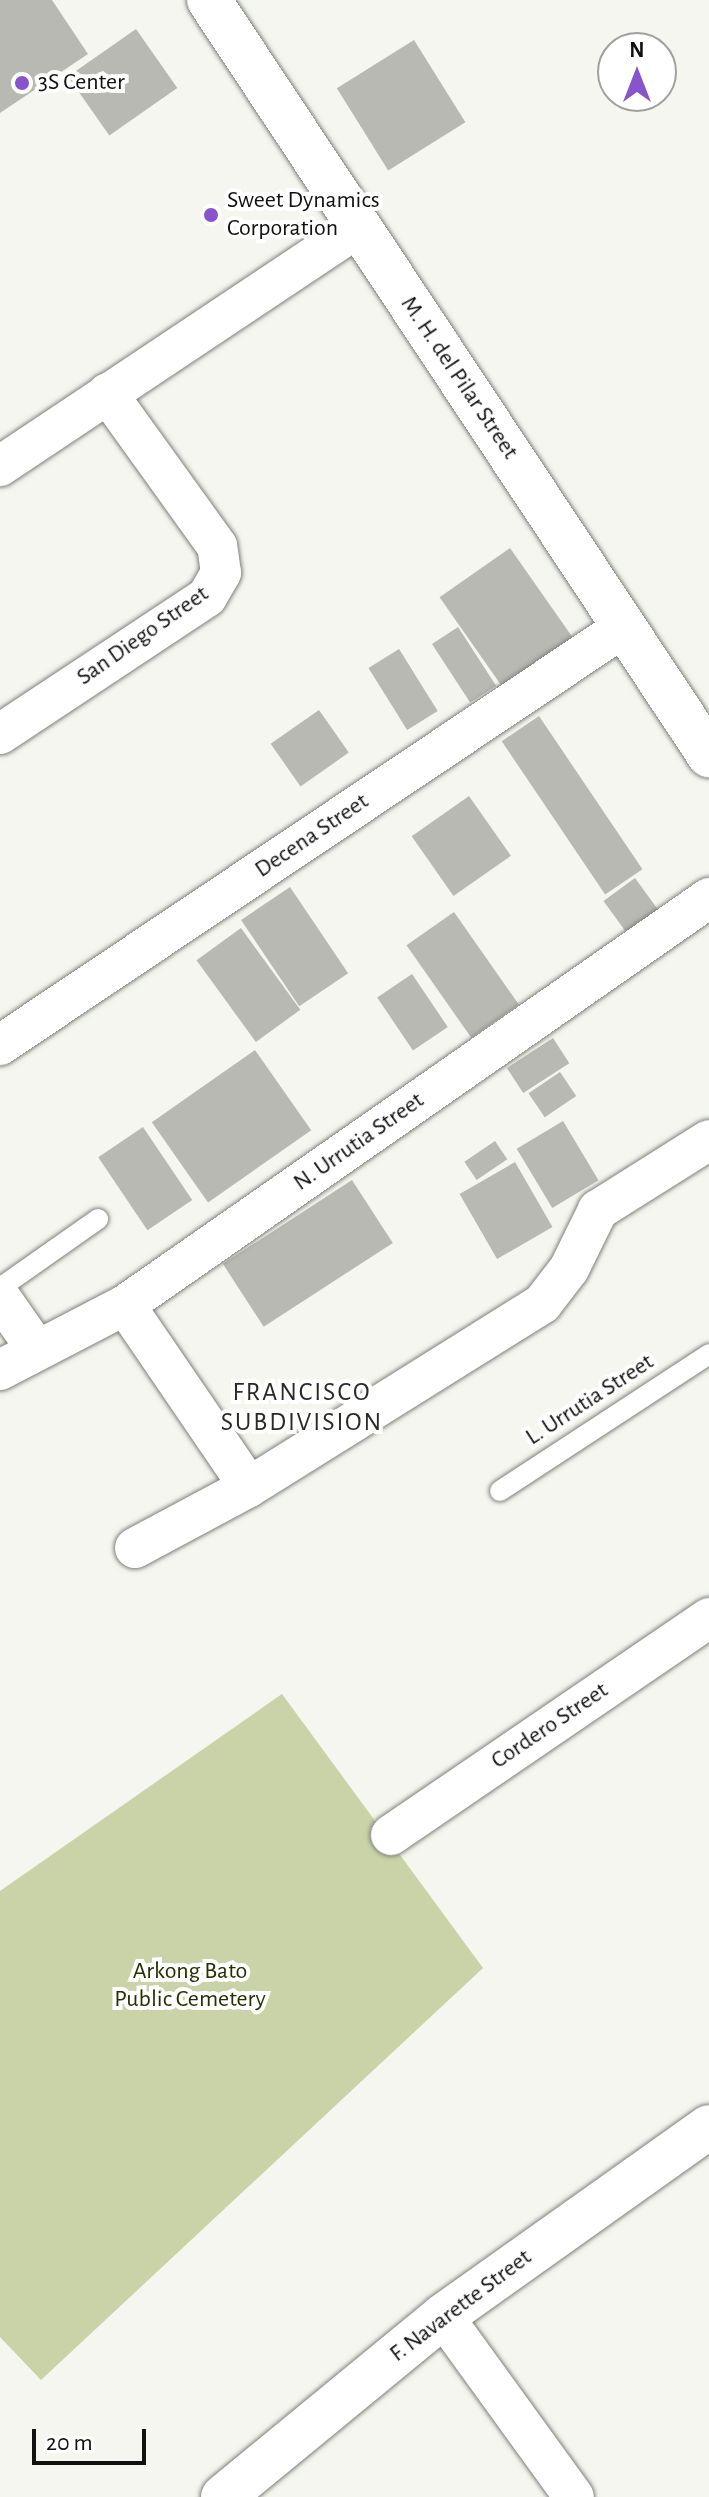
<!DOCTYPE html>
<style>
body{margin:0}
#map{position:relative;width:709px;height:2497px;overflow:hidden;background:#f4f6ef;font-family:"Alegreya Sans",sans-serif}
div>[style]{position:absolute}
[style*='--x']{left:calc(var(--x)*1px);top:calc(var(--y)*1px);width:calc(var(--w)*1px);rotate:calc(var(--a)*1deg)}
.green>*{inset:0;background:#c9d3a7}
.building>*{inset:0;background:#b8b9b3;transform-origin:0 0}
.roads{filter:drop-shadow(0 0 2px #7f807b) drop-shadow(0 0 2px #7f807b)}
.lane>*{height:20px;margin:-10px;padding:0 10px;transform-origin:10px;border-radius:10px;background:#fff}
.street>*{height:40px;margin:-20px;padding:0 20px;transform-origin:20px;border-radius:20px;background:#fff}
.secondary>*{height:44px;margin:-22px;padding:0 22px;transform-origin:22px;border-radius:22px;background:#fff}
.dots>*{width:22px;height:22px;translate:-50% -50%;box-sizing:border-box;border:4px solid #fff;border-radius:50%}
span{translate:-50% -50%;white-space:nowrap;text-align:center;line-height:1.15;-webkit-text-stroke:8px #fff;paint-order:stroke}
.poi-label{font-size:24px;color:#111210}
.left{translate:0 -50%;text-align:left}
.street-label{font-size:24px;color:#111210}
.park-label{font-size:24px;color:#272e00}
.neighbourhood-label{font-size:26px;color:#292a25;letter-spacing:2px}
.north{position:absolute;left:597px;top:32px;width:80px;height:80px;box-sizing:border-box;background:#fff;border:2px solid #a0a09f;border-radius:50%;rotate:0deg;font-size:22px;font-weight:700;line-height:32px;text-align:center;color:#111210}
.north::after{content:'';display:block;margin:auto;width:28px;height:36px;background:#8654cc;clip-path:polygon(50% 0,100% 100%,50% 72%,0 100%)}
.scale{position:absolute;left:32px;top:2429px;width:114px;height:36px;box-sizing:border-box;border:4px solid #111210;border-top:0;padding-left:10px;font-size:24px;line-height:28px;white-space:nowrap;color:#111210;-webkit-text-stroke:6px #fff;paint-order:stroke}
</style>
<div id="map">
<div class="green">
<div style="clip-path:polygon(282px 1694px,483px 1968px,41px 2380px,0 2337px,0 1891px)"></div>
</div>
<div class="building">
<div style="clip-path:polygon(0 0,52px 0,88px 54px,0 113px)"></div>
<div style="left:136px;top:29px;width:72px;height:83px;rotate:55deg"></div>
<div style="left:414px;top:40px;width:97px;height:91px;rotate:58deg"></div>
<div style="left:510px;top:548px;width:109px;height:86px;rotate:55deg"></div>
<div style="left:458px;top:627px;width:70px;height:31px;rotate:57deg"></div>
<div style="left:399px;top:649px;width:73px;height:36px;rotate:58deg"></div>
<div style="left:319px;top:710px;width:52px;height:59px;rotate:55deg"></div>
<div style="left:539px;top:716px;width:185px;height:45px;rotate:56deg"></div>
<div style="left:469px;top:796px;width:73px;height:70px;rotate:55deg"></div>
<div style="left:635px;top:878px;width:48px;height:39px;rotate:54deg"></div>
<div style="left:290px;top:887px;width:104px;height:59px;rotate:56deg"></div>
<div style="left:454px;top:912px;width:113px;height:58px;rotate:55deg"></div>
<div style="left:241px;top:928px;width:101px;height:55px;rotate:54deg"></div>
<div style="left:412px;top:974px;width:64px;height:42px;rotate:56deg"></div>
<div style="left:553px;top:1038px;width:30px;height:55px;rotate:57deg"></div>
<div style="left:255px;top:1050px;width:98px;height:126px;rotate:55deg"></div>
<div style="left:560px;top:1072px;width:29px;height:38px;rotate:56deg"></div>
<div style="left:563px;top:1121px;width:69px;height:54px;rotate:59deg"></div>
<div style="left:143px;top:1127px;width:88px;height:54px;rotate:56deg"></div>
<div style="left:495px;top:1141px;width:22px;height:37px;rotate:56deg"></div>
<div style="left:515px;top:1162px;width:75px;height:64px;rotate:60deg"></div>
<div style="left:352px;top:1180px;width:75px;height:154px;rotate:57deg"></div>
</div>
<div class="roads">
<div class="lane">
<div style="--x:0;--y:1288;--w:120;--a:-35.1"></div>
<div style="--x:500;--y:1491;--w:250;--a:-33.2"></div>
</div>
<div class="street">
<div style="--x:0;--y:466;--w:431;--a:-33.7"></div>
<div style="--x:0;--y:734;--w:248;--a:-33.5"></div>
<div style="--x:207;--y:597;--w:28;--a:-60"></div>
<div style="--x:221;--y:573;--w:27;--a:-98"></div>
<div style="--x:217;--y:546;--w:188;--a:-125.7"></div>
<div style="--x:0;--y:1045;--w:751;--a:-33.82"></div>
<div style="--x:0;--y:1297;--w:61;--a:55"></div>
<div style="--x:125;--y:1305;--w:220;--a:55.7"></div>
<div style="--x:0;--y:1370;--w:141;--a:-27.5"></div>
<div style="--x:125;--y:1305;--w:712;--a:-34.87"></div>
<div style="--x:135;--y:1548;--w:129;--a:-28.2"></div>
<div style="--x:249;--y:1487;--w:345;--a:-32"></div>
<div style="--x:542;--y:1304;--w:44;--a:-52.4"></div>
<div style="--x:569;--y:1269;--w:66;--a:-63.8"></div>
<div style="--x:598;--y:1210;--w:131;--a:-32.2"></div>
<div style="--x:391;--y:1835;--w:385;--a:-34.3"></div>
<div style="--x:443;--y:2316;--w:223;--a:54.1"></div>
</div>
<div class="secondary">
<div style="--x:209;--y:0;--w:906;--a:56.49"></div>
<div style="--x:223;--y:2497;--w:285;--a:-39.4"></div>
<div style="--x:443;--y:2316;--w:326;--a:-35.4"></div>
</div>
</div>
<div class="dots">
<div style="left:22px;top:83px;background:#8654cc"></div>
<div style="left:211px;top:215px;background:#8654cc"></div>
</div>
<div class="poi-label">
<span class="left" style="left:38px;top:83px">3S Center</span>
<span class="left" style="left:227px;top:215px">Sweet Dynamics<br>Corporation</span>
</div>
<div class="street-label">
<span style="left:459px;top:378px;rotate:56deg">M. H. del Pilar Street</span>
<span style="left:143px;top:636px;rotate:-35deg">San Diego Street</span>
<span style="left:312px;top:836px;rotate:-34deg">Decena Street</span>
<span style="left:359px;top:1142px;rotate:-35deg">N. Urrutia Street</span>
<span style="left:590px;top:1400px;rotate:-33deg">L. Urrutia Street</span>
<span style="left:550px;top:1726px;rotate:-34deg">Cordero Street</span>
<span style="left:461px;top:2306px;rotate:-37deg">F. Navarette Street</span>
</div>
<div class="park-label">
<span style="left:190px;top:1986px">Arkong Bato<br>Public Cemetery</span>
</div>
<div class="neighbourhood-label">
<span style="left:302px;top:1408px">FRANCISCO<br>SUBDIVISION</span>
</div>
<div class="north">N</div>
<div class="scale">20 m</div>
</div>
